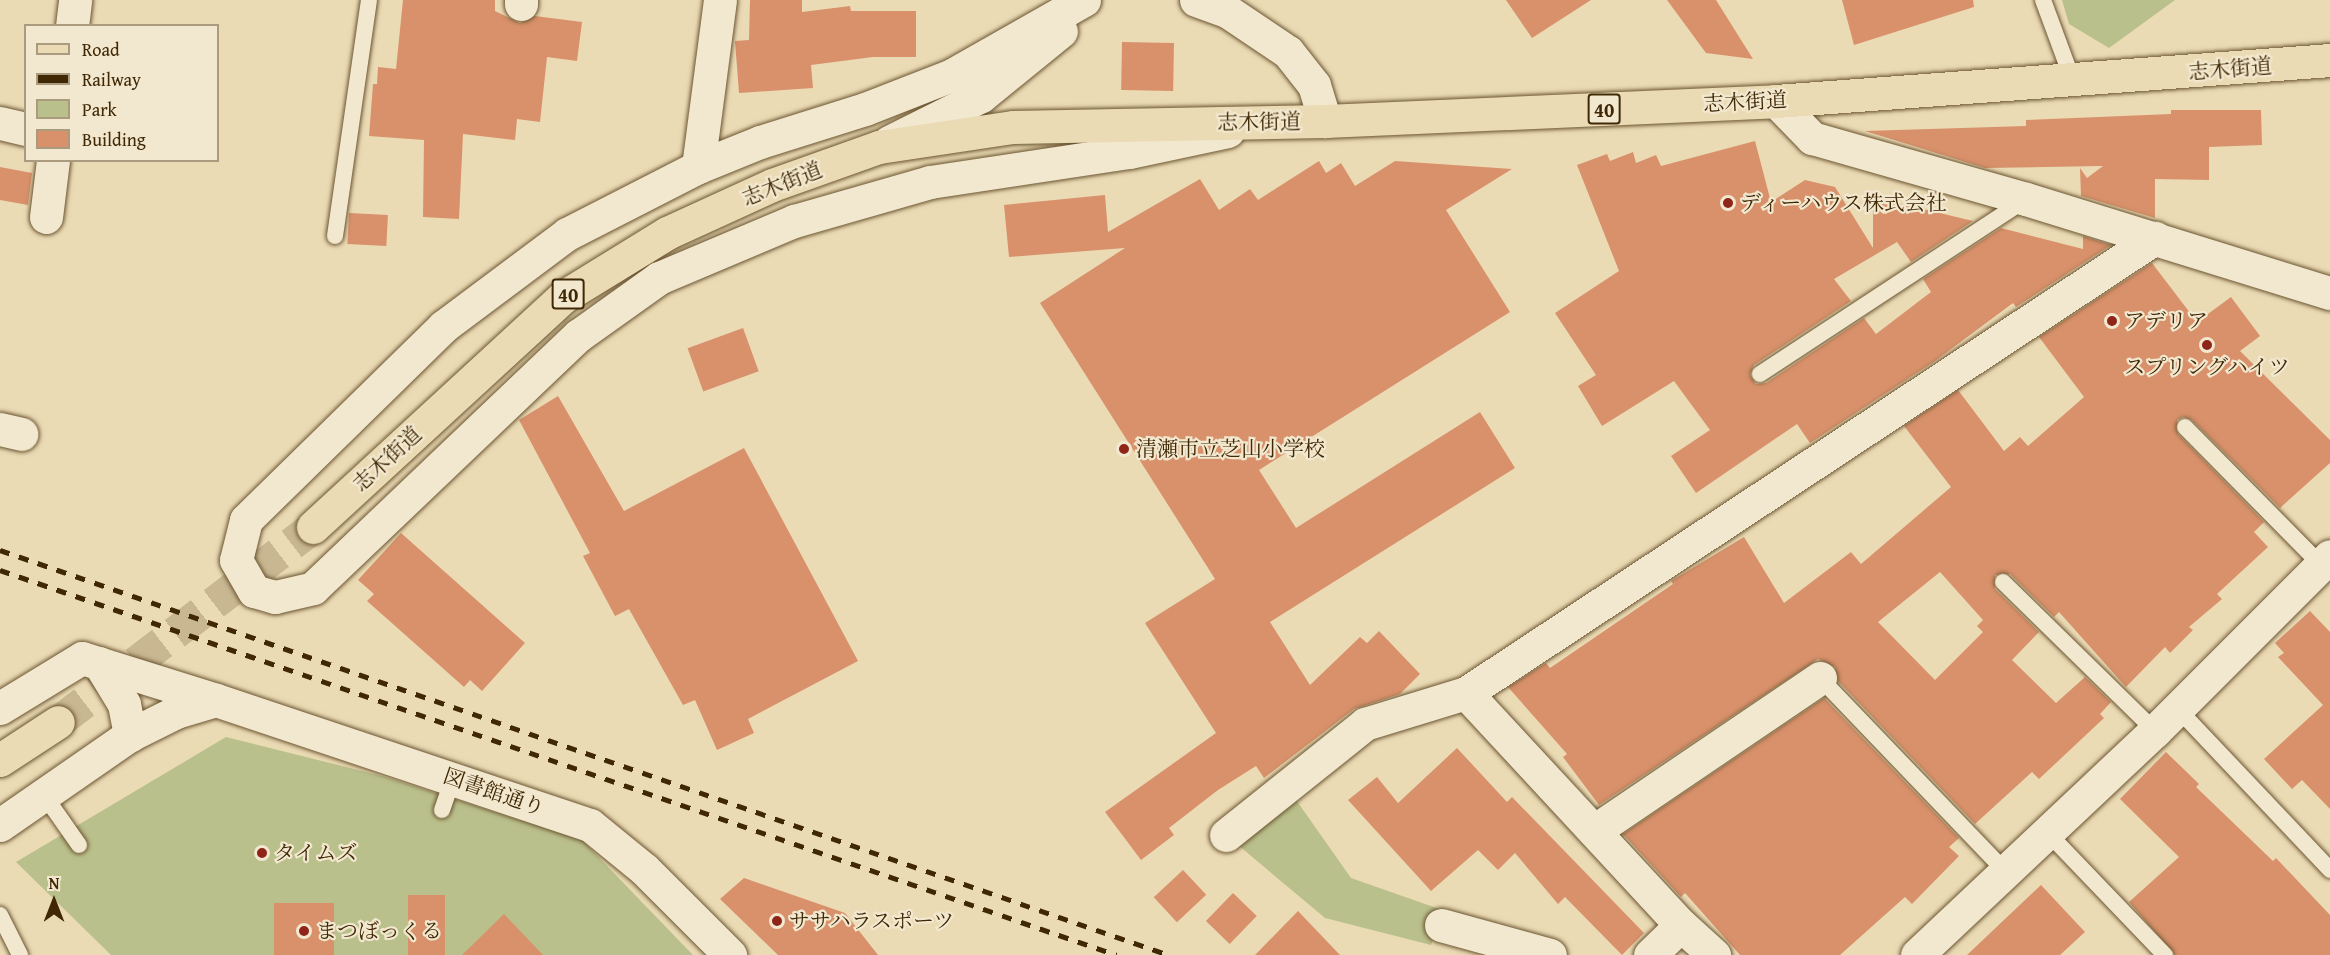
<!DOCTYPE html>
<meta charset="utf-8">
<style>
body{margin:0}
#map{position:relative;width:2330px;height:955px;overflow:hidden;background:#ebdbb5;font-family:"Gentium Book Plus","Noto Serif JP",serif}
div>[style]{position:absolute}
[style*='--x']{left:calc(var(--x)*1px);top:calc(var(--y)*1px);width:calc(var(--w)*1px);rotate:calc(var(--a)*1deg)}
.green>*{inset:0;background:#bac08c}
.building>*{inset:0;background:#d8916b;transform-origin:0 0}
.primary-tunnel>*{height:33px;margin-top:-16.5px;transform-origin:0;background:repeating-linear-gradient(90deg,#c9b792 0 33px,transparent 0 49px)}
.roads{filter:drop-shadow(0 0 2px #6b5531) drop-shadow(0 0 2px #6b5531)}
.lane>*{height:16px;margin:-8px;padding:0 8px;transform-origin:8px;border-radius:8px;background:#f2e8cf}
.street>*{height:33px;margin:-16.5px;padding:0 16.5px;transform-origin:16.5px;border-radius:16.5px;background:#f2e8cf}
.secondary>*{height:33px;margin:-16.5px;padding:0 16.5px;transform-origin:16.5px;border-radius:16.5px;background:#f2e8cf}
.primary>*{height:33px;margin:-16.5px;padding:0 16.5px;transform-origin:16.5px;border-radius:16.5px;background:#ebdbb5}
.rail>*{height:4.5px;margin-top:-2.25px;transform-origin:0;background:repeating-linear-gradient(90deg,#402805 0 10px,transparent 0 20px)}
.dots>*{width:16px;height:16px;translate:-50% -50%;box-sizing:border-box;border:3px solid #f2e8cf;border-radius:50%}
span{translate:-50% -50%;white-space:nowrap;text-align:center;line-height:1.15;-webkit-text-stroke:4.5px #f2e8cf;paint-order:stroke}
.shield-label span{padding:2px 4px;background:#f2e8cf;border:2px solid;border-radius:4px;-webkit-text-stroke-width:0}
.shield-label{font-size:20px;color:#402805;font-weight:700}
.street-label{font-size:21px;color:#402805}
.poi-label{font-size:21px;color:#402805}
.left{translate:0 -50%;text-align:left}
.legend{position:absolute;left:24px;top:24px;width:195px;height:138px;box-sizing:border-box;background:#f2e8cf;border:2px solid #ab9b7e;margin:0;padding:8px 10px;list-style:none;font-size:18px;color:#402805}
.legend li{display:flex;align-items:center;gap:12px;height:30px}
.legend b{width:30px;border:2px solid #ab9b7e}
.north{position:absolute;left:24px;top:871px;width:60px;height:60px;-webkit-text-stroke:4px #f2e8cf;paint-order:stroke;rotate:0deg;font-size:16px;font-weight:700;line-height:24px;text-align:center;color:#402805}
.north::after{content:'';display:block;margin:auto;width:21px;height:27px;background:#402805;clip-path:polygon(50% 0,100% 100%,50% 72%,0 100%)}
</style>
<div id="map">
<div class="green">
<div style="clip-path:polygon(2062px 0,2175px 0,2109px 48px,2069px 24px)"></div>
<div style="clip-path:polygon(226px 737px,382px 776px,582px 840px,693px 955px,111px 955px,16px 862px)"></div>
<div style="clip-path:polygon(1287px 787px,1351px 878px,1445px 911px,1431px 945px,1325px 918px,1226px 835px)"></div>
</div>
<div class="building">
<div style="clip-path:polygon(403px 0,495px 0,495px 11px,520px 23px,535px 16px,582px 22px,577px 61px,547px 57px,540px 122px,517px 119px,515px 140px,463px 134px,459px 219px,423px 217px,424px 140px,369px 136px,373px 84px,377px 84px,378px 67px,396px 69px)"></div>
<div style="clip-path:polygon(750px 0,802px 0,802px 12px,850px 6px,851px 11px,916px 11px,916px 57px,873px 57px,811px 65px,813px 88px,739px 93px,735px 41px,749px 40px)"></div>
<div style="clip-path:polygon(1506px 0,1591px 0,1532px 38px)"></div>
<div style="clip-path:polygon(1667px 0,1716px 0,1753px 59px,1706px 53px)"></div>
<div style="clip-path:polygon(1842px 0,1973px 0,1974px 7px,1854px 45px)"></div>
<div style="left:1122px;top:42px;width:52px;height:48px;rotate:1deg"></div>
<div style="clip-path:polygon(2171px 110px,2261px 110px,2262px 145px,2209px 147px,2209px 180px,2155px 179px,2155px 218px,2081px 196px,2080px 168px,2087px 178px,2103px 166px,1985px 168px,1865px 131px,2026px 126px,2026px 120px,2171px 114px)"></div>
<div style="clip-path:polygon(1755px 141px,1771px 202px,1805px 180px,1835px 187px,1873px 248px,1873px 197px,1973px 221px,1911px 262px,1897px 242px,1834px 279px,1851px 301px,1754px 365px,1750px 375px,1756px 384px,1766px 383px,1864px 318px,1876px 334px,1931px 292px,1923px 279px,2001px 228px,2083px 249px,2083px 236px,2111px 245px,2016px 307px,2013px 303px,1935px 361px,1810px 443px,1797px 424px,1696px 493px,1671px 456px,1710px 430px,1674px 381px,1602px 426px,1578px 386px,1596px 375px,1555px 313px,1619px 271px,1577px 165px,1607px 154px,1610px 161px,1633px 152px,1636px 163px,1656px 155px,1661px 166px)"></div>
<div style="clip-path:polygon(1319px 161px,1326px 173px,1341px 163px,1355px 186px,1395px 161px,1512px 169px,1446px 210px,1510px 312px,1259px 470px,1296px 528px,1480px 412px,1515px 468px,1270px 622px,1310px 685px,1360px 637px,1367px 643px,1379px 631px,1420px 674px,1400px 694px,1354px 709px,1264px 778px,1256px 766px,1218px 790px,1169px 828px,1174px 835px,1141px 860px,1105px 812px,1216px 733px,1145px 623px,1215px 579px,1040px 303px,1125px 248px,1009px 257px,1004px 205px,1105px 195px,1108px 232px,1200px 179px,1219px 210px,1250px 189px,1258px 200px)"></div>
<div style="clip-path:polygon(0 167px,32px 173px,28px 205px,0 200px)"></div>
<div style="left:349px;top:213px;width:39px;height:31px;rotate:3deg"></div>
<div style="clip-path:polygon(evenodd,2152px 263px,2197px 322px,2231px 297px,2260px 336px,2240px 351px,2330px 440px,2330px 463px,2280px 508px,2192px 420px,2183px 417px,2177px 420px,2178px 434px,2264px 522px,2254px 532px,2268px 547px,2217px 594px,2222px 599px,2189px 627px,2193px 630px,2170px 653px,2165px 647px,2126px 687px,2059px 612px,2054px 617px,2010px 574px,1995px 575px,1995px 589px,2039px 632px,2012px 660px,2056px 703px,2085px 677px,2111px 702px,2100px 714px,2104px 718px,2039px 779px,2032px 772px,1975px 824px,1838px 681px,1835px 667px,1818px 659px,1599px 805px,1563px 757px,1567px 754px,1508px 687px,1546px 663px,1550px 668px,1673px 584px,1671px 581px,1744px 537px,1784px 603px,1851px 552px,1861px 564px,1951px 487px,1904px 426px,1958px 390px,2004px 451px,2020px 437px,2028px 446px,2084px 397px,2039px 337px,2152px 263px,1940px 572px,1983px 620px,1977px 626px,1983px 632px,1935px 680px,1878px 622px,1940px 572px)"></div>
<div style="left:743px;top:328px;width:46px;height:59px;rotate:70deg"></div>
<div style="clip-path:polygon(558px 396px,624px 511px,744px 448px,858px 661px,748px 719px,754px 733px,717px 750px,695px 700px,683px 705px,629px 609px,615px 616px,583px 556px,590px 553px,519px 420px)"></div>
<div style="clip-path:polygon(401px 533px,525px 643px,482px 691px,470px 680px,464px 687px,367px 601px,374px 594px,358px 580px)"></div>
<div style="clip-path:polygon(2310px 611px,2330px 632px,2330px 809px,2302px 780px,2292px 789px,2264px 759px,2323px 705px,2278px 657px,2284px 653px,2275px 643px)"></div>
<div style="clip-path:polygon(1824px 698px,1959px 838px,1949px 847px,1959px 856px,1912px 904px,1905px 897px,1840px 955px,1740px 955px,1685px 893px,1681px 897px,1623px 834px)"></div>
<div style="clip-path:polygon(1457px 748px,1507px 802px,1512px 797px,1644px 933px,1622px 955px,1565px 897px,1558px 904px,1515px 853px,1498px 870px,1478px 850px,1431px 891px,1348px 800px,1377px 777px,1398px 803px)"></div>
<div style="clip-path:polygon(2166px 752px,2199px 784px,2196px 787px,2273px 861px,2276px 858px,2330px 915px,2330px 955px,2175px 955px,2129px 902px,2179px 857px,2120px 799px)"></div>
<div style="left:1183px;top:870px;width:34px;height:40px;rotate:47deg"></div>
<div style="clip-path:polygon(744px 878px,845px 913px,878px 955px,778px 955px,720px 899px)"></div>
<div style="clip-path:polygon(2041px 885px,2085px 932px,2060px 955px,1967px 955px)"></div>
<div style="left:1233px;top:893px;width:33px;height:39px;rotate:44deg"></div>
<div style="left:408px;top:895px;width:37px;height:60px"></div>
<div style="left:334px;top:903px;width:52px;height:60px;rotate:90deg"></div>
<div style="clip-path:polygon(1298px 911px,1340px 955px,1255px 955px)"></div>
<div style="clip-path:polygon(504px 914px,543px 955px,462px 955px)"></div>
</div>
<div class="primary-tunnel">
<div style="--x:58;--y:722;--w:321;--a:-37.4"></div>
</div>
<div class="roads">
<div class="lane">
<div style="--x:2043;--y:0;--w:86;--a:69.7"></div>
<div style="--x:335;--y:236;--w:238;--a:-81.8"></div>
<div style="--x:1760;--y:374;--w:317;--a:-33.3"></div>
<div style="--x:2185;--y:427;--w:199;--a:45.4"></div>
<div style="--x:2003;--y:582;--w:213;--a:44.4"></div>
<div style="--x:1820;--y:678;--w:269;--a:46.2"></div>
<div style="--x:2177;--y:708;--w:223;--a:46.6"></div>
<div style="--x:44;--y:795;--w:61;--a:55"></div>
<div style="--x:442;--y:810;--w:34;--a:-71"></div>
<div style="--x:2046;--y:831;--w:172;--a:46.2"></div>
<div style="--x:0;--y:915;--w:45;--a:63.4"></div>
</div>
<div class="street">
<div style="--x:1084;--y:0;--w:152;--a:150.4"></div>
<div style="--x:952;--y:75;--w:93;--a:158.7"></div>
<div style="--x:865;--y:109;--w:110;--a:162.6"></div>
<div style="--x:760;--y:142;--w:67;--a:158"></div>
<div style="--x:698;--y:167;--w:147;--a:152.9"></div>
<div style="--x:567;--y:234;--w:154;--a:143.2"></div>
<div style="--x:444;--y:326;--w:277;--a:135.6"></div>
<div style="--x:246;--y:520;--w:41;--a:104"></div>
<div style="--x:236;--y:560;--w:36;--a:60"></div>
<div style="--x:254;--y:591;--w:22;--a:16"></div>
<div style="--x:275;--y:597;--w:39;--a:-13"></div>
<div style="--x:313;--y:588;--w:367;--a:-43.6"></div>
<div style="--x:579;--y:335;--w:98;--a:-35.5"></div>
<div style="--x:659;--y:278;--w:147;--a:-22.9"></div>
<div style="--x:794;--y:221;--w:141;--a:-16"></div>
<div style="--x:930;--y:182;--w:201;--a:-8.6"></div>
<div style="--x:1129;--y:152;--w:101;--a:-12"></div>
<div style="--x:521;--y:4;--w:4;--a:-90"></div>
<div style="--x:72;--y:26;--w:26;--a:-83"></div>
<div style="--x:1776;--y:101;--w:52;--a:45.8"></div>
<div style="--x:1812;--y:138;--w:223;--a:15.9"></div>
<div style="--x:2026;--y:199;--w:318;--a:17.2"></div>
<div style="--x:0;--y:123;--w:27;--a:13"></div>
<div style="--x:889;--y:142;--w:103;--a:-26.6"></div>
<div style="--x:981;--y:96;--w:103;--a:-39.1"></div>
<div style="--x:698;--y:167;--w:168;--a:-82.5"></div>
<div style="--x:46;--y:217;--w:57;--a:-83"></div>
<div style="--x:0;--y:429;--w:22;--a:13"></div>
<div style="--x:1466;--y:693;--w:316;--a:47.2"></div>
<div style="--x:1681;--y:925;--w:45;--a:42.3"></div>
<div style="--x:0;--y:708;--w:96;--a:-31.4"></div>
<div style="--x:82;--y:658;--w:140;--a:17.4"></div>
<div style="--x:0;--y:825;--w:158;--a:-34.7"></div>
<div style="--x:130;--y:735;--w:51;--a:-26.6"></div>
<div style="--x:176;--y:712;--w:42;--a:-16.7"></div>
<div style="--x:1594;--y:831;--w:273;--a:-34.1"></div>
<div style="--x:1226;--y:835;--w:178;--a:-38.6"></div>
<div style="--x:1365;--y:724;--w:106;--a:-17.1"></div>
<div style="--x:1466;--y:693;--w:826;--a:-33.44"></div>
<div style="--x:1441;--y:925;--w:113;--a:15.4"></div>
<div style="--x:1650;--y:955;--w:43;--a:-44.1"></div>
<div style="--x:1917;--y:955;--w:327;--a:-43.3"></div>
<div style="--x:2155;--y:731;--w:247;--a:-45"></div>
</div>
<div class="secondary">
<div style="--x:1196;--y:0;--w:33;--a:20"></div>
<div style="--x:1227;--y:11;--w:73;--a:33.9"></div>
<div style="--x:1288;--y:52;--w:42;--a:51.8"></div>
<div style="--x:1314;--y:85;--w:38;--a:73"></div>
<div style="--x:99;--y:663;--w:48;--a:58.6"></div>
<div style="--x:124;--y:704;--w:32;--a:79"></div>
<div style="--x:216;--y:700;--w:394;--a:18.5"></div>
<div style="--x:590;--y:825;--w:70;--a:39.2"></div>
<div style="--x:644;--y:869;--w:122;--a:45"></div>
</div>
<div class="primary">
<div style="--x:313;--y:527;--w:340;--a:-42.6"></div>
<div style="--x:563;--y:297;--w:122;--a:-31.6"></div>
<div style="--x:667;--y:233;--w:115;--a:-24.6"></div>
<div style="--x:772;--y:185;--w:114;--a:-19.6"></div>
<div style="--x:879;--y:147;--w:135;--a:-8.5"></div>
<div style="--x:1013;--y:127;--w:312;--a:-1.1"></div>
<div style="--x:1325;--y:121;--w:451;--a:-2.5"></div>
<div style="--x:1776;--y:101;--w:556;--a:-4.23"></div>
<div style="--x:0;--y:760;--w:69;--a:-33.2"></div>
</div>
</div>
<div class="rail">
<div style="--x:0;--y:550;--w:1237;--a:19.11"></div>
<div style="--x:0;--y:570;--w:1181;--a:19.02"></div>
</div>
<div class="dots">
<div style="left:1728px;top:203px;background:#8f2418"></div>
<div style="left:2112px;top:321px;background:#8f2418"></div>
<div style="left:2207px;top:345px;background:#8f2418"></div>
<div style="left:1124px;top:449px;background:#8f2418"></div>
<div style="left:262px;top:853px;background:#8f2418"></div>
<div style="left:777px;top:921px;background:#8f2418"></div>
<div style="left:304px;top:931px;background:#8f2418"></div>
</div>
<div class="shield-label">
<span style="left:1604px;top:109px">40</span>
<span style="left:568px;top:294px">40</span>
</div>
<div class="street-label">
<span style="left:2230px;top:69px;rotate:-5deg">志木街道</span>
<span style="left:1745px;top:102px;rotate:-3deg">志木街道</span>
<span style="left:1259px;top:122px;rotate:-1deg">志木街道</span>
<span style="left:782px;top:184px;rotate:-22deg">志木街道</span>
<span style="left:387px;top:459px;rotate:-43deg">志木街道</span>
<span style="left:494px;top:792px;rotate:19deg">図書館通り</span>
</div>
<div class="poi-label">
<span class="left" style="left:1740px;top:203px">ディーハウス株式会社</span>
<span class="left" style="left:2124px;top:321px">アデリア</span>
<span style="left:2207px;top:367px">スプリングハイツ</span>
<span class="left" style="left:1136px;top:449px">清瀬市立芝山小学校</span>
<span class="left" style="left:274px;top:853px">タイムズ</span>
<span class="left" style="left:789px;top:921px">ササハラスポーツ</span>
<span class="left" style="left:316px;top:931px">まつぼっくる</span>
</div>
<ul class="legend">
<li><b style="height:8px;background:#ebdbb5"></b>Road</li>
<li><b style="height:8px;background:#402805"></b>Railway</li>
<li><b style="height:16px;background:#bac08c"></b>Park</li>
<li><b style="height:16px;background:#d8916b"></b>Building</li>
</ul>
<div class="north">N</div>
</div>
